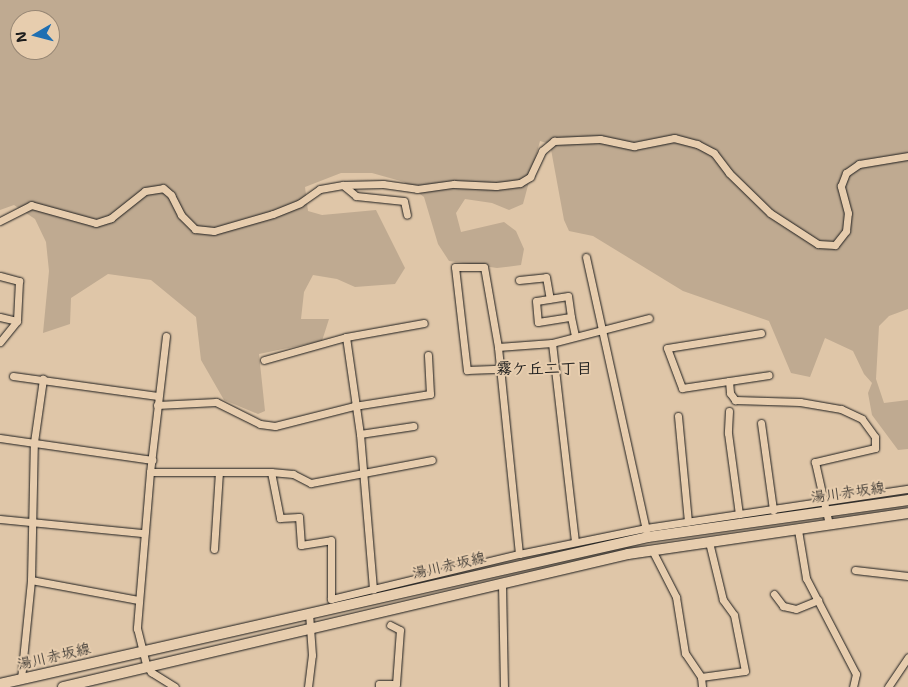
<!DOCTYPE html>
<meta charset="utf-8">
<style>
body{margin:0}
#map{position:relative;width:908px;height:687px;overflow:hidden;background:#dfc6a8;font-family:"Shantell Sans","Klee One",sans-serif}
div>[style]{position:absolute}
[style*='--x']{left:calc(var(--x)*1px);top:calc(var(--y)*1px);width:calc(var(--w)*1px);rotate:calc(var(--a)*1deg)}
.green>*{inset:0;background:#bfaa91}
.roads{filter:drop-shadow(0 0 1px #1c1c1c) drop-shadow(0 0 1px #1c1c1c)}
.street>*{height:7px;margin:-3.5px;padding:0 3.5px;transform-origin:3.5px;border-radius:3.5px;background:#e7cdae}
.secondary>*{height:10px;margin:-5px;padding:0 5px;transform-origin:5px;border-radius:5px;background:#e7cdae}
span{translate:-50% -50%;white-space:nowrap;text-align:center;line-height:1.15;-webkit-text-stroke:4px #e7cdae;paint-order:stroke}
.street-label{font-size:15px;color:#1c1c1c}
.neighbourhood-label{font-size:16px;color:#1c1c1c;font-weight:700}
.north{position:absolute;left:10px;top:10px;width:50px;height:50px;box-sizing:border-box;background:#e7cdae;border:1px solid #968674;border-radius:50%;rotate:262deg;font-size:14px;font-weight:700;line-height:20px;text-align:center;color:#1c1c1c}
.north::after{content:'';display:block;margin:auto;width:18px;height:22px;background:#1f6fb2;clip-path:polygon(50% 0,100% 100%,50% 72%,0 100%)}
</style>
<div id="map">
<div class="green">
<div style="clip-path:polygon(evenodd,0 0,908px 0,908px 309px,889px 316px,879px 326px,876px 379px,884px 403px,908px 400px,908px 449px,898px 450px,872px 415px,868px 393px,872px 383px,864px 374px,853px 351px,825px 338px,810px 377px,791px 373px,769px 321px,683px 291px,593px 236px,569px 231px,564px 220px,550px 144px,540px 141px,523px 204px,509px 210px,492px 203px,465px 199px,456px 213px,461px 232px,504px 222px,516px 231px,524px 249px,521px 265px,497px 268px,449px 261px,438px 244px,424px 197px,404px 182px,372px 173px,341px 173px,305px 187px,308px 211px,322px 215px,376px 210px,405px 268px,395px 284px,355px 287px,337px 279px,313px 275px,304px 292px,301px 319px,329px 319px,322px 341px,259px 354px,265px 411px,258px 414px,224px 400px,201px 360px,196px 317px,151px 280px,108px 274px,71px 298px,70px 324px,43px 333px,49px 271px,46px 242px,35px 219px,14px 205px,0 210px,0 0,20px 20px,50px 20px,50px 50px,20px 50px,20px 20px)"></div>
</div>
<div class="roads">
<div class="street">
<div style="--x:343;--y:185;--w:17;--a:40"></div>
<div style="--x:356;--y:196;--w:48;--a:5.9"></div>
<div style="--x:404;--y:201;--w:14;--a:78"></div>
<div style="--x:0;--y:221;--w:35;--a:-27"></div>
<div style="--x:31;--y:205;--w:67;--a:15.5"></div>
<div style="--x:96;--y:223;--w:16;--a:-18"></div>
<div style="--x:111;--y:218;--w:43;--a:-38.5"></div>
<div style="--x:145;--y:191;--w:18;--a:-9"></div>
<div style="--x:163;--y:188;--w:11;--a:41"></div>
<div style="--x:171;--y:195;--w:22;--a:63"></div>
<div style="--x:181;--y:215;--w:20;--a:45"></div>
<div style="--x:195;--y:229;--w:19;--a:6"></div>
<div style="--x:214;--y:231;--w:61;--a:-16.1"></div>
<div style="--x:273;--y:214;--w:29;--a:-22"></div>
<div style="--x:300;--y:203;--w:24;--a:-35"></div>
<div style="--x:320;--y:189;--w:23;--a:-10"></div>
<div style="--x:343;--y:185;--w:40;--a:-1.4"></div>
<div style="--x:383;--y:184;--w:34;--a:8"></div>
<div style="--x:417;--y:189;--w:37;--a:-8"></div>
<div style="--x:454;--y:184;--w:42;--a:2.7"></div>
<div style="--x:496;--y:186;--w:24;--a:-7"></div>
<div style="--x:520;--y:183;--w:12;--a:-31"></div>
<div style="--x:530;--y:177;--w:29;--a:-65"></div>
<div style="--x:542;--y:151;--w:16;--a:-40"></div>
<div style="--x:554;--y:141;--w:46;--a:-2.5"></div>
<div style="--x:600;--y:139;--w:35;--a:12"></div>
<div style="--x:634;--y:146;--w:41;--a:-11.3"></div>
<div style="--x:674;--y:138;--w:24;--a:15"></div>
<div style="--x:697;--y:144;--w:19;--a:28"></div>
<div style="--x:714;--y:153;--w:25;--a:53"></div>
<div style="--x:729;--y:173;--w:57;--a:44.3"></div>
<div style="--x:770;--y:213;--w:57;--a:32.9"></div>
<div style="--x:818;--y:244;--w:17;--a:3"></div>
<div style="--x:835;--y:245;--w:18;--a:-52"></div>
<div style="--x:846;--y:231;--w:18;--a:-84"></div>
<div style="--x:848;--y:213;--w:28;--a:-105"></div>
<div style="--x:841;--y:186;--w:14;--a:-69"></div>
<div style="--x:846;--y:173;--w:16;--a:-35"></div>
<div style="--x:859;--y:164;--w:50;--a:-9.3"></div>
<div style="--x:586;--y:257;--w:280;--a:77.6"></div>
<div style="--x:0;--y:276;--w:20;--a:15"></div>
<div style="--x:19;--y:281;--w:40;--a:92.9"></div>
<div style="--x:17;--y:321;--w:27;--a:129"></div>
<div style="--x:519;--y:280;--w:27;--a:-6"></div>
<div style="--x:546;--y:277;--w:22;--a:80"></div>
<div style="--x:0;--y:317;--w:17;--a:13"></div>
<div style="--x:571;--y:317;--w:21;--a:-98"></div>
<div style="--x:568;--y:296;--w:32;--a:171"></div>
<div style="--x:536;--y:301;--w:21;--a:85"></div>
<div style="--x:538;--y:322;--w:33;--a:-9"></div>
<div style="--x:571;--y:317;--w:19;--a:78"></div>
<div style="--x:761;--y:333;--w:95;--a:170.9"></div>
<div style="--x:667;--y:348;--w:43;--a:69.4"></div>
<div style="--x:682;--y:388;--w:48;--a:-8.5"></div>
<div style="--x:729;--y:381;--w:12;--a:85"></div>
<div style="--x:730;--y:393;--w:9;--a:54"></div>
<div style="--x:735;--y:400;--w:65;--a:1.8"></div>
<div style="--x:800;--y:402;--w:42;--a:9.7"></div>
<div style="--x:841;--y:409;--w:23;--a:25"></div>
<div style="--x:862;--y:419;--w:22;--a:54"></div>
<div style="--x:875;--y:437;--w:11;--a:90"></div>
<div style="--x:875;--y:448;--w:62;--a:166.9"></div>
<div style="--x:815;--y:462;--w:64;--a:77.3"></div>
<div style="--x:166;--y:336;--w:137;--a:96.7"></div>
<div style="--x:150;--y:472;--w:157;--a:94.8"></div>
<div style="--x:137;--y:628;--w:38;--a:76"></div>
<div style="--x:146;--y:665;--w:9;--a:54"></div>
<div style="--x:151;--y:672;--w:28;--a:32"></div>
<div style="--x:346;--y:337;--w:98;--a:81.8"></div>
<div style="--x:360;--y:434;--w:156;--a:85.2"></div>
<div style="--x:552;--y:343;--w:199;--a:83.4"></div>
<div style="--x:498;--y:347;--w:81;--a:-99.9"></div>
<div style="--x:484;--y:267;--w:29;--a:180"></div>
<div style="--x:455;--y:267;--w:104;--a:83.4"></div>
<div style="--x:467;--y:370;--w:33;--a:-2"></div>
<div style="--x:264;--y:360;--w:85;--a:-15.7"></div>
<div style="--x:346;--y:337;--w:79;--a:-10.2"></div>
<div style="--x:13;--y:376;--w:146;--a:7.9"></div>
<div style="--x:729;--y:381;--w:40;--a:-8.5"></div>
<div style="--x:157;--y:405;--w:59;--a:-2.9"></div>
<div style="--x:216;--y:402;--w:49;--a:26.6"></div>
<div style="--x:260;--y:424;--w:15;--a:8"></div>
<div style="--x:275;--y:426;--w:81;--a:-14.2"></div>
<div style="--x:354;--y:406;--w:77;--a:-9"></div>
<div style="--x:430;--y:394;--w:39;--a:-93"></div>
<div style="--x:729;--y:411;--w:22;--a:93"></div>
<div style="--x:728;--y:433;--w:82;--a:82.3"></div>
<div style="--x:678;--y:416;--w:106;--a:84.6"></div>
<div style="--x:761;--y:423;--w:88;--a:82.1"></div>
<div style="--x:360;--y:434;--w:54;--a:-8.6"></div>
<div style="--x:0;--y:438;--w:154;--a:8.2"></div>
<div style="--x:150;--y:472;--w:121;--a:0"></div>
<div style="--x:271;--y:472;--w:22;--a:5"></div>
<div style="--x:293;--y:474;--w:20;--a:27"></div>
<div style="--x:311;--y:483;--w:123;--a:-10.8"></div>
<div style="--x:271;--y:472;--w:47;--a:78.9"></div>
<div style="--x:280;--y:518;--w:19;--a:-3"></div>
<div style="--x:299;--y:517;--w:28;--a:86"></div>
<div style="--x:301;--y:545;--w:30;--a:-9"></div>
<div style="--x:331;--y:540;--w:59;--a:90"></div>
<div style="--x:331;--y:599;--w:193;--a:-13.5"></div>
<div style="--x:519;--y:554;--w:130;--a:-11.6"></div>
<div style="--x:646;--y:528;--w:265;--a:-8.5"></div>
<div style="--x:0;--y:519;--w:145;--a:5.6"></div>
<div style="--x:798;--y:530;--w:49;--a:80.5"></div>
<div style="--x:806;--y:578;--w:108;--a:62.5"></div>
<div style="--x:856;--y:674;--w:13;--a:103"></div>
<div style="--x:214;--y:549;--w:77;--a:-86.3"></div>
<div style="--x:652;--y:550;--w:53;--a:62.9"></div>
<div style="--x:676;--y:597;--w:57;--a:80.9"></div>
<div style="--x:685;--y:653;--w:29;--a:56"></div>
<div style="--x:701;--y:677;--w:10;--a:84"></div>
<div style="--x:519;--y:554;--w:208;--a:-95.8"></div>
<div style="--x:498;--y:347;--w:54;--a:-4.2"></div>
<div style="--x:552;--y:343;--w:100;--a:-14.5"></div>
<div style="--x:855;--y:570;--w:53;--a:6.5"></div>
<div style="--x:31;--y:580;--w:109;--a:10.6"></div>
<div style="--x:502;--y:584;--w:103;--a:88.9"></div>
<div style="--x:774;--y:594;--w:15;--a:53"></div>
<div style="--x:783;--y:606;--w:13;--a:13"></div>
<div style="--x:796;--y:609;--w:24;--a:-22"></div>
<div style="--x:701;--y:677;--w:44;--a:-7.8"></div>
<div style="--x:745;--y:671;--w:57;--a:-101.1"></div>
<div style="--x:734;--y:615;--w:19;--a:-126"></div>
<div style="--x:723;--y:600;--w:60;--a:-103.6"></div>
<div style="--x:21;--y:679;--w:100;--a:-84.2"></div>
<div style="--x:31;--y:580;--w:138;--a:-88.8"></div>
<div style="--x:34;--y:442;--w:64;--a:-81.9"></div>
<div style="--x:308;--y:687;--w:32;--a:-83"></div>
<div style="--x:312;--y:655;--w:42;--a:-94.1"></div>
<div style="--x:379;--y:687;--w:3;--a:-90"></div>
<div style="--x:379;--y:684;--w:17;--a:0"></div>
<div style="--x:396;--y:684;--w:54;--a:-85.8"></div>
<div style="--x:400;--y:630;--w:11;--a:-153"></div>
<div style="--x:888;--y:687;--w:36;--a:-56"></div>
</div>
<div class="secondary">
<div style="--x:0;--y:684;--w:664;--a:-12.78"></div>
<div style="--x:648;--y:537;--w:263;--a:-8.1"></div>
<div style="--x:63;--y:687;--w:580;--a:-13.25"></div>
<div style="--x:628;--y:554;--w:283;--a:-8.3"></div>
</div>
</div>
<div class="street-label">
<span style="left:848px;top:493px;rotate:-8deg">湯川赤坂線</span>
<span style="left:449px;top:566px;rotate:-13deg">湯川赤坂線</span>
<span style="left:54px;top:657px;rotate:-13deg">湯川赤坂線</span>
</div>
<div class="neighbourhood-label">
<span style="left:544px;top:369px">霧ケ丘二丁目</span>
</div>
<div class="north">N</div>
</div>
